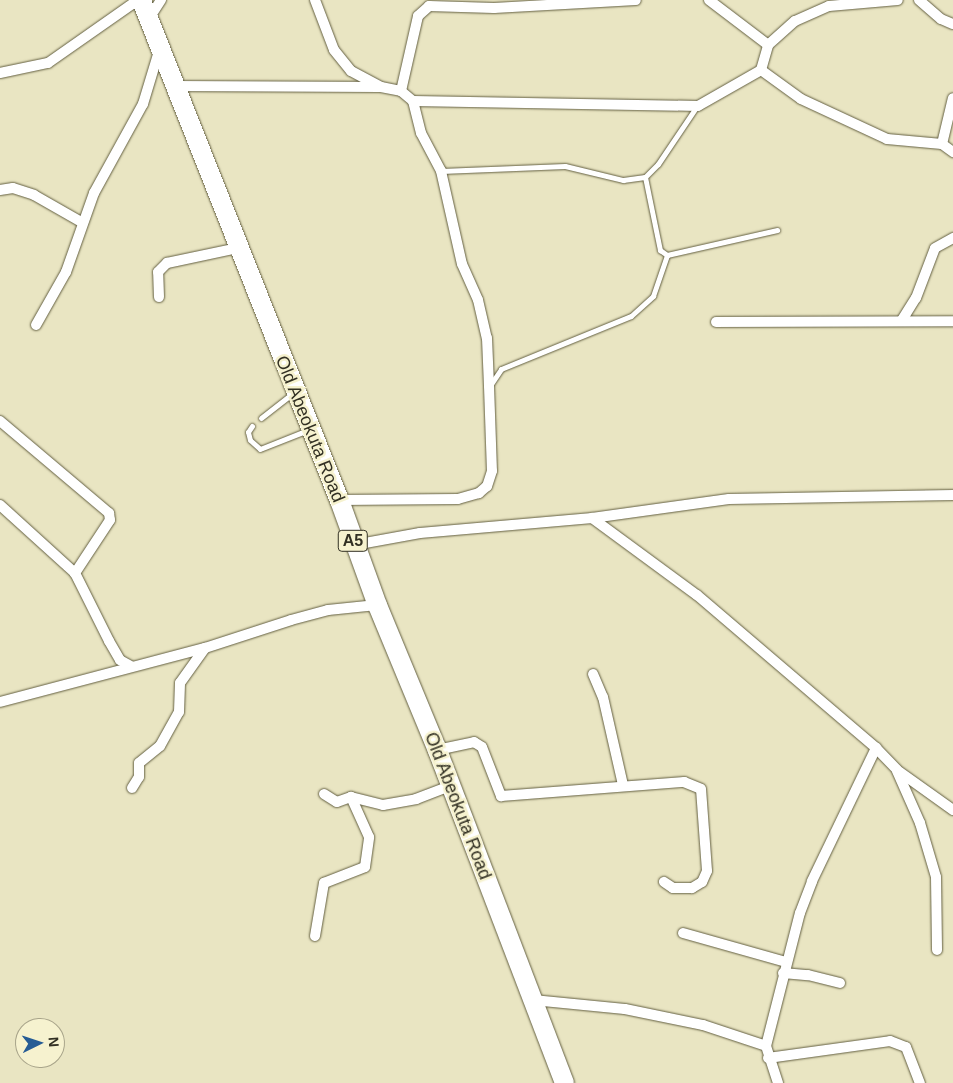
<!DOCTYPE html>
<style>
body{margin:0}
#map{position:relative;width:953px;height:1083px;overflow:hidden;background:#e9e5c2;font-family:Arial,sans-serif}
div>[style]{position:absolute}
[style*='--x']{left:calc(var(--x)*1px);top:calc(var(--y)*1px);width:calc(var(--w)*1px);rotate:calc(var(--a)*1deg)}
.roads{filter:drop-shadow(0 0 1px #635f41) drop-shadow(0 0 1px #635f41)}
.lane>*{height:5px;margin:-2.5px;padding:0 2.5px;transform-origin:2.5px;border-radius:2.5px;background:#fff}
.street>*{height:10px;margin:-5px;padding:0 5px;transform-origin:5px;border-radius:5px;background:#fff}
.highway>*{height:19px;margin:-9.5px;padding:0 9.5px;transform-origin:9.5px;border-radius:9.5px;background:#fff}
span{translate:-50% -50%;white-space:nowrap;text-align:center;line-height:1.15;-webkit-text-stroke:5px #f6f2cf;paint-order:stroke}
.shield-label span{padding:1px 4px;background:#f6f2cf;border:1px solid;border-radius:4px;-webkit-text-stroke-width:0}
.shield-label{font-size:16px;color:#323023;font-weight:700}
.street-label{font-size:18px;color:#323023}
.north{position:absolute;left:15px;top:1018px;width:50px;height:50px;box-sizing:border-box;background:#f6f2cf;border:1px solid #a8a48a;border-radius:50%;rotate:86deg;font-size:14px;font-weight:700;line-height:20px;text-align:center;color:#323023}
.north::after{content:'';display:block;margin:auto;width:18px;height:22px;background:#265c95;clip-path:polygon(50% 0,100% 100%,50% 72%,0 100%)}
</style>
<div id="map">
<div class="roads">
<div class="lane">
<div style="--x:441;--y:171;--w:124;--a:-2.3"></div>
<div style="--x:565;--y:166;--w:60;--a:13.6"></div>
<div style="--x:623;--y:180;--w:22;--a:-8"></div>
<div style="--x:645;--y:177;--w:18;--a:-45"></div>
<div style="--x:658;--y:164;--w:70;--a:-56.1"></div>
<div style="--x:645;--y:177;--w:75;--a:78.4"></div>
<div style="--x:660;--y:250;--w:9;--a:36"></div>
<div style="--x:667;--y:255;--w:113;--a:-12.8"></div>
<div style="--x:491;--y:384;--w:18;--a:-56"></div>
<div style="--x:501;--y:369;--w:140;--a:-22.2"></div>
<div style="--x:631;--y:316;--w:30;--a:-42"></div>
<div style="--x:653;--y:296;--w:43;--a:-71.1"></div>
<div style="--x:261;--y:418;--w:39;--a:-38"></div>
<div style="--x:252;--y:426;--w:7;--a:124"></div>
<div style="--x:248;--y:432;--w:8;--a:76"></div>
<div style="--x:250;--y:440;--w:13;--a:42"></div>
<div style="--x:260;--y:449;--w:52;--a:-21.6"></div>
</div>
<div class="street">
<div style="--x:315;--y:0;--w:53;--a:69.2"></div>
<div style="--x:334;--y:50;--w:27;--a:51"></div>
<div style="--x:351;--y:71;--w:34;--a:28"></div>
<div style="--x:381;--y:87;--w:20;--a:11"></div>
<div style="--x:401;--y:91;--w:16;--a:40"></div>
<div style="--x:413;--y:101;--w:33;--a:76"></div>
<div style="--x:421;--y:133;--w:43;--a:62.2"></div>
<div style="--x:441;--y:171;--w:95;--a:77.3"></div>
<div style="--x:462;--y:264;--w:39;--a:66"></div>
<div style="--x:478;--y:300;--w:39;--a:77"></div>
<div style="--x:487;--y:338;--w:48;--a:87.6"></div>
<div style="--x:489;--y:386;--w:85;--a:88"></div>
<div style="--x:492;--y:471;--w:16;--a:108"></div>
<div style="--x:487;--y:486;--w:11;--a:139"></div>
<div style="--x:479;--y:493;--w:22;--a:164"></div>
<div style="--x:458;--y:499;--w:119;--a:179.5"></div>
<div style="--x:709;--y:0;--w:74;--a:37.3"></div>
<div style="--x:919;--y:0;--w:29;--a:41"></div>
<div style="--x:941;--y:19;--w:13;--a:23"></div>
<div style="--x:148;--y:20;--w:24;--a:-57"></div>
<div style="--x:761;--y:70;--w:49;--a:35.9"></div>
<div style="--x:801;--y:99;--w:95;--a:24.9"></div>
<div style="--x:887;--y:139;--w:55;--a:5.2"></div>
<div style="--x:942;--y:144;--w:14;--a:36"></div>
<div style="--x:0;--y:73;--w:49;--a:-11.8"></div>
<div style="--x:48;--y:63;--w:110;--a:-35"></div>
<div style="--x:173;--y:86;--w:207;--a:0.3"></div>
<div style="--x:401;--y:91;--w:77;--a:-77.2"></div>
<div style="--x:418;--y:16;--w:15;--a:-42"></div>
<div style="--x:429;--y:6;--w:65;--a:1.8"></div>
<div style="--x:494;--y:8;--w:142;--a:-3.2"></div>
<div style="--x:413;--y:101;--w:285;--a:1"></div>
<div style="--x:698;--y:106;--w:73;--a:-29.7"></div>
<div style="--x:761;--y:70;--w:26;--a:-74"></div>
<div style="--x:768;--y:45;--w:36;--a:-42"></div>
<div style="--x:795;--y:21;--w:37;--a:-24"></div>
<div style="--x:829;--y:6;--w:69;--a:-5"></div>
<div style="--x:942;--y:144;--w:47;--a:-76.6"></div>
<div style="--x:0;--y:190;--w:13;--a:-9"></div>
<div style="--x:13;--y:188;--w:22;--a:18"></div>
<div style="--x:34;--y:195;--w:56;--a:29.7"></div>
<div style="--x:159;--y:297;--w:25;--a:-92"></div>
<div style="--x:158;--y:272;--w:13;--a:-45"></div>
<div style="--x:167;--y:263;--w:73;--a:-11.9"></div>
<div style="--x:902;--y:320;--w:26;--a:-58"></div>
<div style="--x:916;--y:298;--w:53;--a:-69.2"></div>
<div style="--x:935;--y:248;--w:21;--a:-29"></div>
<div style="--x:716;--y:322;--w:237;--a:-0.2"></div>
<div style="--x:36;--y:325;--w:61;--a:-60.5"></div>
<div style="--x:66;--y:272;--w:84;--a:-70.5"></div>
<div style="--x:94;--y:193;--w:102;--a:-61.2"></div>
<div style="--x:143;--y:104;--w:55;--a:-73.2"></div>
<div style="--x:0;--y:421;--w:143;--a:40.2"></div>
<div style="--x:109;--y:513;--w:7;--a:82"></div>
<div style="--x:110;--y:520;--w:64;--a:123.4"></div>
<div style="--x:0;--y:505;--w:101;--a:42.2"></div>
<div style="--x:75;--y:573;--w:76;--a:63.4"></div>
<div style="--x:109;--y:641;--w:22;--a:60"></div>
<div style="--x:120;--y:660;--w:13;--a:29"></div>
<div style="--x:592;--y:518;--w:130;--a:36.3"></div>
<div style="--x:697;--y:595;--w:235;--a:40.5"></div>
<div style="--x:876;--y:748;--w:30;--a:46"></div>
<div style="--x:897;--y:770;--w:69;--a:35.5"></div>
<div style="--x:354;--y:545;--w:67;--a:-10.3"></div>
<div style="--x:420;--y:533;--w:173;--a:-5"></div>
<div style="--x:592;--y:518;--w:138;--a:-7.9"></div>
<div style="--x:729;--y:499;--w:224;--a:-1"></div>
<div style="--x:593;--y:674;--w:25;--a:67"></div>
<div style="--x:603;--y:697;--w:90;--a:77.2"></div>
<div style="--x:0;--y:702;--w:212;--a:-14.8"></div>
<div style="--x:205;--y:648;--w:90;--a:-18"></div>
<div style="--x:291;--y:620;--w:38;--a:-15"></div>
<div style="--x:328;--y:610;--w:49;--a:-5.8"></div>
<div style="--x:437;--y:750;--w:38;--a:-12"></div>
<div style="--x:474;--y:742;--w:9;--a:32"></div>
<div style="--x:482;--y:747;--w:53;--a:68.8"></div>
<div style="--x:501;--y:796;--w:184;--a:-4.4"></div>
<div style="--x:684;--y:782;--w:18;--a:22"></div>
<div style="--x:701;--y:789;--w:82;--a:85.8"></div>
<div style="--x:707;--y:871;--w:12;--a:114"></div>
<div style="--x:702;--y:882;--w:12;--a:149"></div>
<div style="--x:692;--y:888;--w:19;--a:180"></div>
<div style="--x:673;--y:888;--w:11;--a:-146"></div>
<div style="--x:897;--y:771;--w:57;--a:66.1"></div>
<div style="--x:920;--y:823;--w:56;--a:73.5"></div>
<div style="--x:936;--y:877;--w:73;--a:89.2"></div>
<div style="--x:132;--y:788;--w:13;--a:-58"></div>
<div style="--x:139;--y:777;--w:14;--a:-90"></div>
<div style="--x:139;--y:763;--w:27;--a:-39"></div>
<div style="--x:160;--y:746;--w:39;--a:-61"></div>
<div style="--x:179;--y:712;--w:29;--a:-88"></div>
<div style="--x:180;--y:683;--w:43;--a:-54.5"></div>
<div style="--x:324;--y:794;--w:15;--a:32"></div>
<div style="--x:337;--y:802;--w:15;--a:-20"></div>
<div style="--x:351;--y:797;--w:33;--a:14"></div>
<div style="--x:383;--y:805;--w:34;--a:-10"></div>
<div style="--x:416;--y:799;--w:36;--a:-21"></div>
<div style="--x:683;--y:933;--w:107;--a:15.7"></div>
<div style="--x:315;--y:936;--w:54;--a:-80.4"></div>
<div style="--x:324;--y:883;--w:44;--a:-21.3"></div>
<div style="--x:365;--y:867;--w:30;--a:-82"></div>
<div style="--x:369;--y:837;--w:44;--a:-114.2"></div>
<div style="--x:783;--y:973;--w:25;--a:5"></div>
<div style="--x:808;--y:975;--w:33;--a:14"></div>
<div style="--x:533;--y:1000;--w:92;--a:5.6"></div>
<div style="--x:625;--y:1009;--w:80;--a:11.6"></div>
<div style="--x:703;--y:1025;--w:66;--a:18.4"></div>
<div style="--x:766;--y:1046;--w:39;--a:72"></div>
<div style="--x:766;--y:1046;--w:137;--a:-75.7"></div>
<div style="--x:800;--y:913;--w:34;--a:-69"></div>
<div style="--x:812;--y:881;--w:148;--a:-64.3"></div>
<div style="--x:768;--y:1058;--w:123;--a:-7.9"></div>
<div style="--x:890;--y:1041;--w:17;--a:21"></div>
<div style="--x:906;--y:1047;--w:39;--a:69"></div>
</div>
<div class="highway">
<div style="--x:141;--y:0;--w:538;--a:68.4"></div>
<div style="--x:339;--y:500;--w:112;--a:70.1"></div>
<div style="--x:377;--y:605;--w:157;--a:67.5"></div>
<div style="--x:437;--y:750;--w:356;--a:69.1"></div>
</div>
</div>
<div class="shield-label">
<span style="left:353px;top:541px">A5</span>
</div>
<div class="street-label">
<span style="left:310px;top:429px;rotate:68deg">Old Abeokuta Road</span>
<span style="left:458px;top:806px;rotate:69deg">Old Abeokuta Road</span>
</div>
<div class="north">N</div>
</div>
